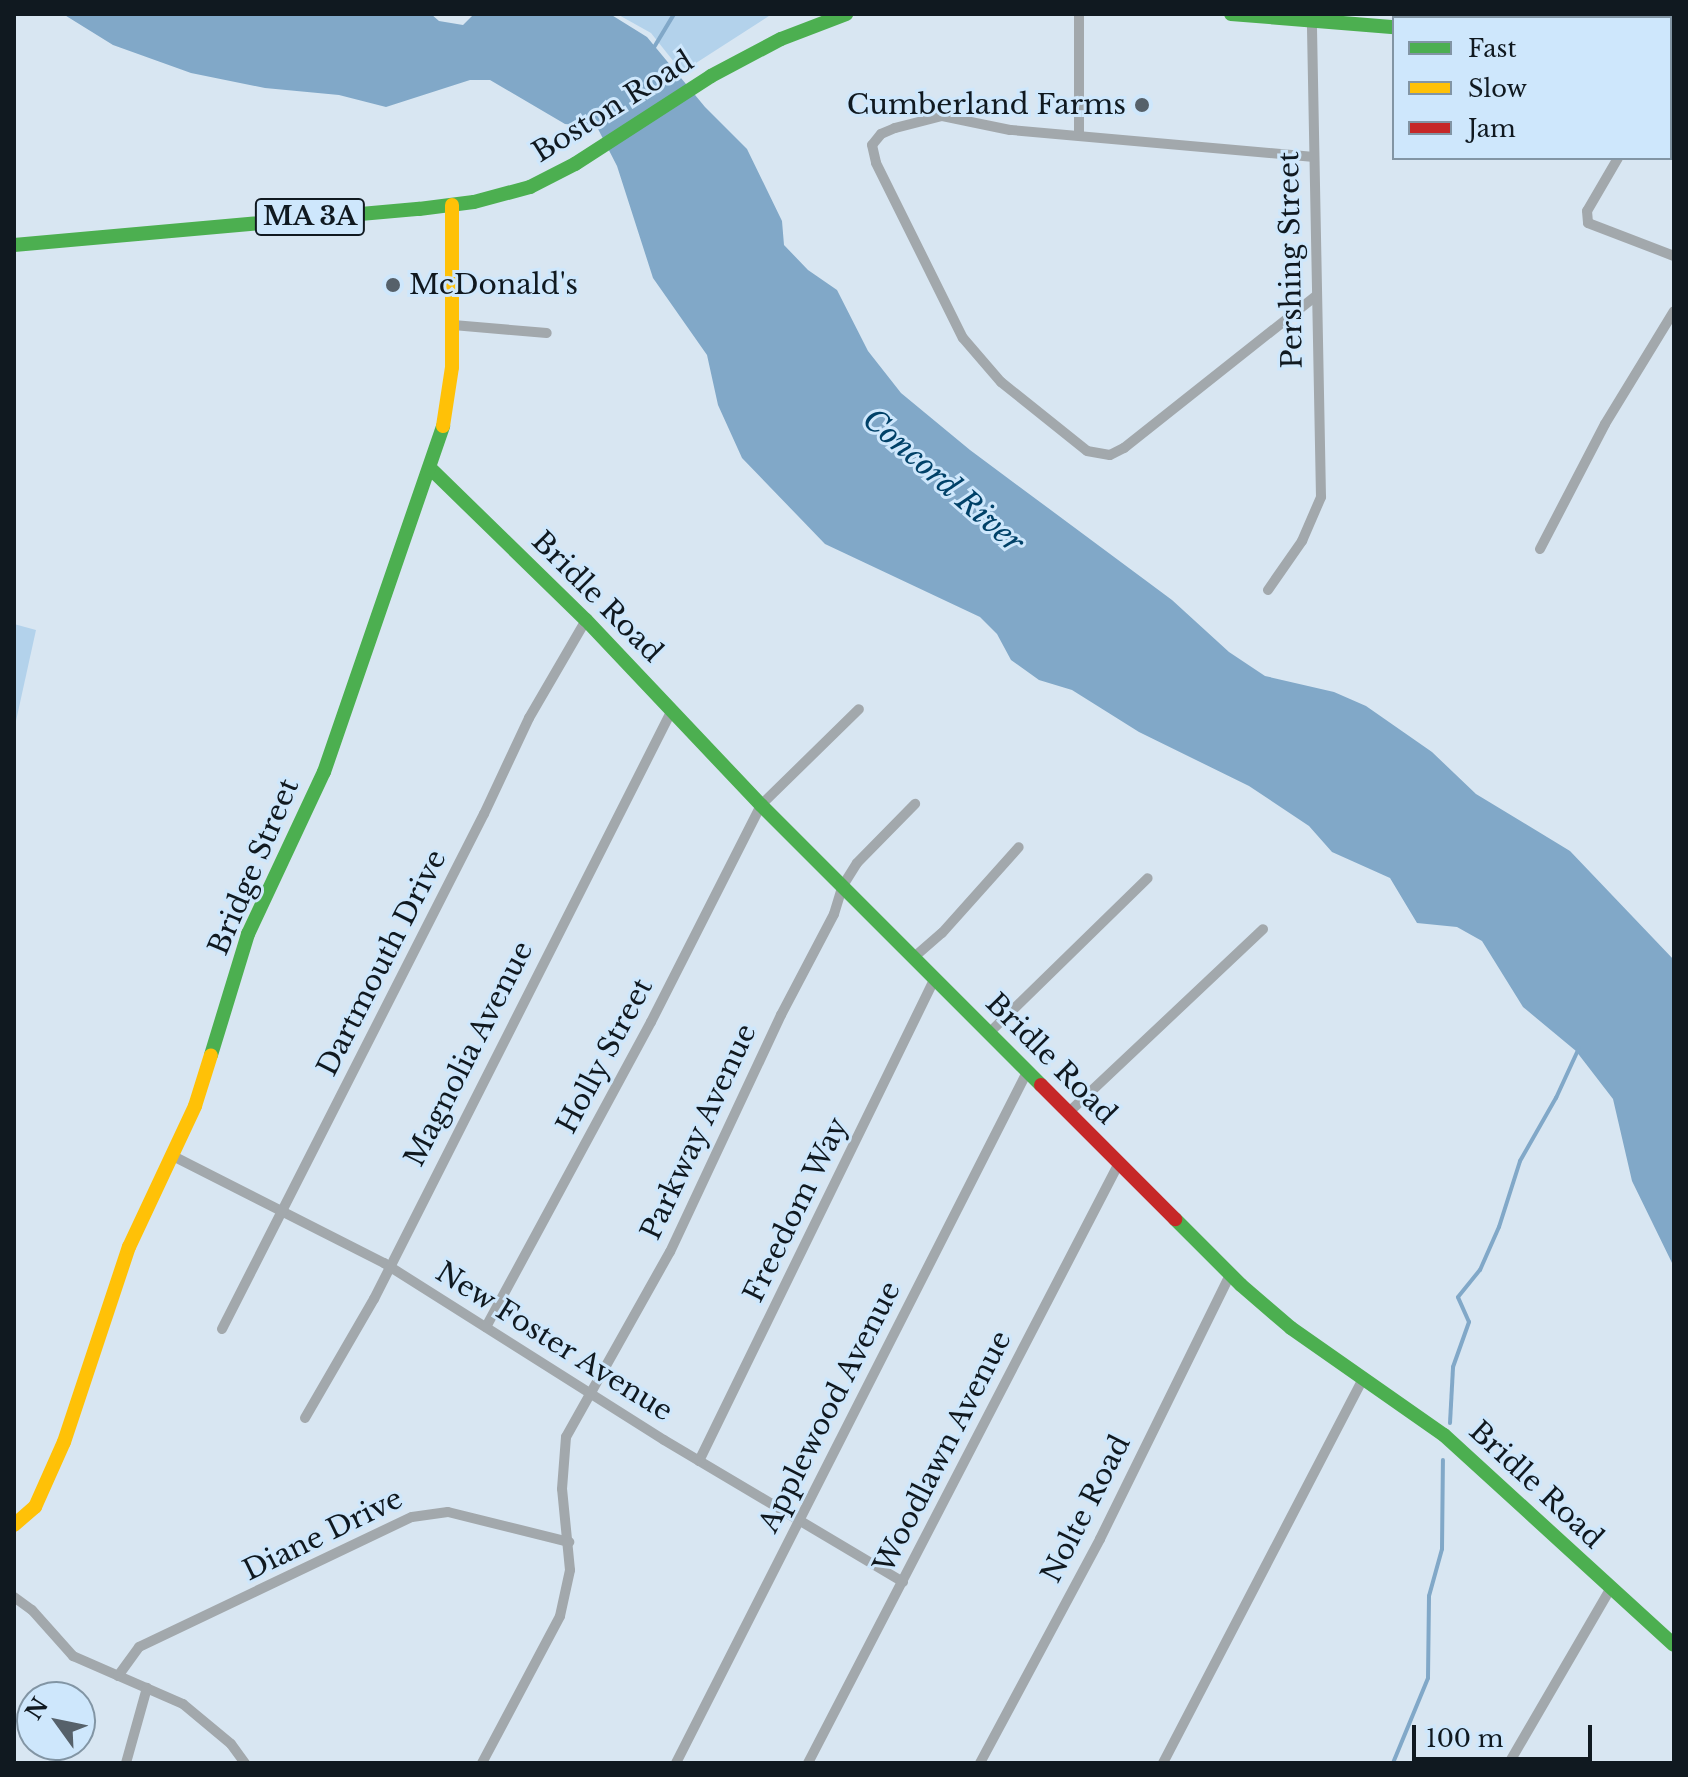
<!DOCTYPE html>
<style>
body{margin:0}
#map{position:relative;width:1688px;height:1777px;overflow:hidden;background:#d8e6f2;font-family:"Libre Baskerville",serif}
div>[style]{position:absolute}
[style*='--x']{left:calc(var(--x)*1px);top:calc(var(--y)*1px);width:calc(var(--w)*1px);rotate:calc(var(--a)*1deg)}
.green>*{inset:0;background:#b3d2eb}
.water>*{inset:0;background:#81a8c8}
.stream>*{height:4px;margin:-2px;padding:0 2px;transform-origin:2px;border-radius:2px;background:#81a8c8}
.street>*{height:10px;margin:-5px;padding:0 5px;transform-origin:5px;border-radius:5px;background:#a2a8ac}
.fast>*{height:14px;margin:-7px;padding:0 7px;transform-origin:7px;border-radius:7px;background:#4caf50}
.slow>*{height:14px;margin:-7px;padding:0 7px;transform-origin:7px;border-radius:7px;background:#ffc107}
.jam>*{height:14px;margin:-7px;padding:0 7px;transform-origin:7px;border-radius:7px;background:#c62828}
.dots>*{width:22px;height:22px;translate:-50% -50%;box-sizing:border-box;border:4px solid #cee7fc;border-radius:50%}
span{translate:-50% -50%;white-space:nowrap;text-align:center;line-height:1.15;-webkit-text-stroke:6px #cee7fc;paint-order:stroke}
.shield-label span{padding:2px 6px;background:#cee7fc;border:2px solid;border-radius:6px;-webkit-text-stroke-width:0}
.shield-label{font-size:26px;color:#101920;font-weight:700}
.poi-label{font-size:28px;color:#101920}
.right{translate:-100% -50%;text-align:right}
.left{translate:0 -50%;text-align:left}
.street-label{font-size:28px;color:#101920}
.water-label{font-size:30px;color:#004168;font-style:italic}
.frame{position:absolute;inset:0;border:16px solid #101920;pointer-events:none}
.legend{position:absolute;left:1392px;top:16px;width:280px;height:144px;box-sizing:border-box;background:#cee7fc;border:2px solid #8295a4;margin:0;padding:10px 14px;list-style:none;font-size:24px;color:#101920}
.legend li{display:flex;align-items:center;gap:16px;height:40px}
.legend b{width:40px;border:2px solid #8295a4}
.north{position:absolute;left:16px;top:1681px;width:80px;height:80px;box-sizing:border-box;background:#cee7fc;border:2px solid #8295a4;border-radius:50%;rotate:303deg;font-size:22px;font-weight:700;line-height:32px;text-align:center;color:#101920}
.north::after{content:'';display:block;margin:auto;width:28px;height:36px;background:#56616a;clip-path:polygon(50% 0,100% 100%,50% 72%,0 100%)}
.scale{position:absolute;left:1412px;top:1725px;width:180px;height:36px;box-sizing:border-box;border:4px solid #101920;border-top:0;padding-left:10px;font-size:24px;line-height:28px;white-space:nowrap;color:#101920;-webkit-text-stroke:6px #cee7fc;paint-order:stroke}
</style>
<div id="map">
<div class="green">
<div style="clip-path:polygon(617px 14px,772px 14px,682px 72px,651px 33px)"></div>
<div style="clip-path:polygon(14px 624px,36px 630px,14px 730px)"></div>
</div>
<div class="water">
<div style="clip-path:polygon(63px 14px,431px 14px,439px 21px,463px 25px,474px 14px,610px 14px,647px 37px,705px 107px,747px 149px,782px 221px,784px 245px,808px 270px,837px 290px,868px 351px,901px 393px,970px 450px,1172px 600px,1229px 652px,1265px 676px,1334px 692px,1366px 706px,1432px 752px,1476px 794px,1570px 851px,1674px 960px,1674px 1267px,1632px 1181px,1613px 1099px,1576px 1051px,1523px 1007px,1482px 941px,1457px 927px,1417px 923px,1390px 878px,1332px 852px,1309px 826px,1249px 786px,1139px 732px,1072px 690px,1039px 680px,1011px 660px,997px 634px,980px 617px,825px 544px,742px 458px,718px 405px,707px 355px,653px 278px,617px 166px,597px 127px,565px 124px,490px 80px,470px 80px,386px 107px,339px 95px,265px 88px,191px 73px,113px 45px)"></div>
</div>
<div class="stream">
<div style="--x:653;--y:49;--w:41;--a:-59"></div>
<div style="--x:1450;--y:1423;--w:56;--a:-86.9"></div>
<div style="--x:1453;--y:1367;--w:48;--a:-70.4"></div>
<div style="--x:1469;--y:1322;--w:27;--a:-114"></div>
<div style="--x:1458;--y:1297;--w:35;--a:-51"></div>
<div style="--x:1480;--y:1270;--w:47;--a:-66.2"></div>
<div style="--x:1499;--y:1227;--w:69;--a:-72.3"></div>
<div style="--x:1520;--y:1161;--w:73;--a:-60.3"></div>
<div style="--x:1556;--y:1098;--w:55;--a:-65.3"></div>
<div style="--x:1393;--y:1763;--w:92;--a:-67.6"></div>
<div style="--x:1428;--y:1678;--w:82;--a:-89.3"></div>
<div style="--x:1429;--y:1596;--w:49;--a:-74.5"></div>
<div style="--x:1442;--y:1549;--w:89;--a:-89.4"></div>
</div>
<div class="street">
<div style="--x:1079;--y:14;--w:121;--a:90"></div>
<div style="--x:1314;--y:157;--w:305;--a:-174.9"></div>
<div style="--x:1010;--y:130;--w:69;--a:-168.4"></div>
<div style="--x:942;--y:116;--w:49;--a:165.7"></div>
<div style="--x:895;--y:128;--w:15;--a:157"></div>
<div style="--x:881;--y:134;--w:14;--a:129"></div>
<div style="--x:872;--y:145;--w:18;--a:77"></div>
<div style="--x:876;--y:163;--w:195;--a:63.6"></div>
<div style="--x:963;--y:338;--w:58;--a:49.2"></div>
<div style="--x:1001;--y:382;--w:110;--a:38.7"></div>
<div style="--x:1087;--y:451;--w:23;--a:10"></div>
<div style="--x:1110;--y:455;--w:16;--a:-27"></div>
<div style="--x:1124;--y:448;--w:245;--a:-38.4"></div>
<div style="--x:1618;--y:158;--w:61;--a:120.3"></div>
<div style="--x:1587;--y:211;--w:12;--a:85"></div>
<div style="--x:1588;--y:223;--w:92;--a:21"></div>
<div style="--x:453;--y:325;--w:94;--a:4.9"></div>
<div style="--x:1540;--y:549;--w:141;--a:-62.5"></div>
<div style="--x:1605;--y:424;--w:132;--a:-58.6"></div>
<div style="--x:1268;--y:590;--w:60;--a:-55.2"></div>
<div style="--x:1302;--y:541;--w:48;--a:-66.6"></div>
<div style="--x:1321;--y:497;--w:476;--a:-91.1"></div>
<div style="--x:913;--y:958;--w:38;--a:-41"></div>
<div style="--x:942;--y:933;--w:115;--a:-48.2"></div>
<div style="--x:988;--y:1034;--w:223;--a:-44.3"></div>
<div style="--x:1068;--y:1113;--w:268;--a:-43.3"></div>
<div style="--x:171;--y:1155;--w:239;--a:26.9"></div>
<div style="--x:384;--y:1263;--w:331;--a:32.3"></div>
<div style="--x:664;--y:1440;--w:278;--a:30.7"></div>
<div style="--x:486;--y:1327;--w:347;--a:-61.6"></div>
<div style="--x:651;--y:1022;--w:243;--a:-63.1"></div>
<div style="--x:761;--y:805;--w:137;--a:-44.4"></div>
<div style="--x:222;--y:1329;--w:578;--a:-63.04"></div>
<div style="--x:484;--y:814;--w:106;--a:-64.9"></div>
<div style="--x:529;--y:718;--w:113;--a:-59.8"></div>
<div style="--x:305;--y:1418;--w:138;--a:-59.9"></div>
<div style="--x:374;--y:1299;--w:660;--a:-63.16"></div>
<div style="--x:699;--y:1461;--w:535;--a:-63.96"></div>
<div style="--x:14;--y:1597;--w:22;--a:36"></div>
<div style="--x:32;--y:1610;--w:62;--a:48.3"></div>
<div style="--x:73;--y:1656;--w:120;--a:23.6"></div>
<div style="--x:183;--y:1704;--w:62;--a:39.8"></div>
<div style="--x:231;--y:1744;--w:24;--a:54"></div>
<div style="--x:118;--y:1676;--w:36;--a:-54"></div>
<div style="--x:139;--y:1647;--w:302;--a:-25.5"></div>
<div style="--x:412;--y:1517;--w:36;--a:-8"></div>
<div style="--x:448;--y:1512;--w:125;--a:13.9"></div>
<div style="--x:126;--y:1763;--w:78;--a:-74.4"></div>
<div style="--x:482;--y:1763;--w:166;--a:-62"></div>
<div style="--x:560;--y:1616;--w:47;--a:-77.7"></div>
<div style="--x:570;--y:1570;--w:81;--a:-95.6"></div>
<div style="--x:562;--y:1489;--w:52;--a:-85.6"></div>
<div style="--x:566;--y:1437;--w:212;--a:-60.7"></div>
<div style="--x:670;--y:1252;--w:262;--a:-64.9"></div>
<div style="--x:781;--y:1015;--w:114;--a:-62.3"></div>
<div style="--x:834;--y:914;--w:28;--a:-73"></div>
<div style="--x:842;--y:887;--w:28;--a:-58"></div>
<div style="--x:857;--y:863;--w:83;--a:-45.5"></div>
<div style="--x:676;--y:1763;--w:775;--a:-63.07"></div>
<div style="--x:808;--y:1763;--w:676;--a:-62.6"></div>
<div style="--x:980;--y:1763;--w:254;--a:-61.8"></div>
<div style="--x:1100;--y:1539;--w:294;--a:-63.8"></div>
<div style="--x:1163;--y:1763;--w:432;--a:-62.5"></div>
<div style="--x:1509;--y:1763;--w:203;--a:-59.8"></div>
</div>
<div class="fast">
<div style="--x:1231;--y:14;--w:164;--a:4.6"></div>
<div style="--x:1516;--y:14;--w:12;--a:20"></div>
<div style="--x:1478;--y:18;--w:4;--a:-76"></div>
<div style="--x:1670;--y:73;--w:4;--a:14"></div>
<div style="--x:14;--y:245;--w:407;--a:-5.1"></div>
<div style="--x:419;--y:209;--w:55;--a:-7.3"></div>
<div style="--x:474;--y:202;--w:58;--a:-15"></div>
<div style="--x:530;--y:187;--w:51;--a:-27.1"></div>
<div style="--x:575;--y:164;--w:162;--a:-32.9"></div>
<div style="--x:711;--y:76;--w:79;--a:-27.9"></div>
<div style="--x:781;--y:39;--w:70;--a:-21"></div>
<div style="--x:430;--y:468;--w:218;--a:44.3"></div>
<div style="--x:586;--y:620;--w:255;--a:46.6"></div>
<div style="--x:761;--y:805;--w:396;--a:45"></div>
<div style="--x:211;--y:1055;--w:127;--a:-73"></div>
<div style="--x:248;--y:934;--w:179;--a:-64.9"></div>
<div style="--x:324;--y:772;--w:366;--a:-71"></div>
<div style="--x:1175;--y:1219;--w:93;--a:45"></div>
<div style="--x:1241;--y:1285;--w:66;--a:40.7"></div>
<div style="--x:1291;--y:1328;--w:187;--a:35"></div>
<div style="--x:1444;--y:1435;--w:311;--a:42.4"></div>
</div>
<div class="slow">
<div style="--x:443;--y:426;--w:60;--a:-81.3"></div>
<div style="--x:452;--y:367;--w:162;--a:-90"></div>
<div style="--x:14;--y:1525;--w:28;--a:-41"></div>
<div style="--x:35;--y:1507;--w:71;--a:-66"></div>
<div style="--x:64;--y:1442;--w:206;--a:-71.6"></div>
<div style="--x:129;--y:1247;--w:156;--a:-64.9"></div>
<div style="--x:195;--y:1106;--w:53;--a:-72.6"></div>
</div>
<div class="jam">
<div style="--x:1041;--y:1085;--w:190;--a:45"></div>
</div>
<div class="dots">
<div style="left:1142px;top:105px;background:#56616a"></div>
<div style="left:393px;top:285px;background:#56616a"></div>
</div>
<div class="shield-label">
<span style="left:310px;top:217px">MA 3A</span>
</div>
<div class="poi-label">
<span class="right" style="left:1126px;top:105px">Cumberland Farms</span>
<span class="left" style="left:409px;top:285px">McDonald's</span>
</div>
<div class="street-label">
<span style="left:613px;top:107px;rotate:-32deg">Boston Road</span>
<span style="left:1291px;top:260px;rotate:-91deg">Pershing Street</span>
<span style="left:597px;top:597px;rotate:45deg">Bridle Road</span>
<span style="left:254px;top:867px;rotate:-67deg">Bridge Street</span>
<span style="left:382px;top:963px;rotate:-63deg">Dartmouth Drive</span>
<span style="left:469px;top:1054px;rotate:-63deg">Magnolia Avenue</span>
<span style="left:605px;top:1056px;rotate:-62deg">Holly Street</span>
<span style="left:1051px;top:1059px;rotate:45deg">Bridle Road</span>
<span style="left:699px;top:1132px;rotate:-65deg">Parkway Avenue</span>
<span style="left:796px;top:1210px;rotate:-64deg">Freedom Way</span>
<span style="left:554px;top:1342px;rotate:32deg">New Foster Avenue</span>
<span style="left:830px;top:1407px;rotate:-63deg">Applewood Avenue</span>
<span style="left:943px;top:1452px;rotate:-63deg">Woodlawn Avenue</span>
<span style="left:1536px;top:1485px;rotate:43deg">Bridle Road</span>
<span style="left:1086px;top:1509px;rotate:-63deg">Nolte Road</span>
<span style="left:323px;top:1535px;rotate:-26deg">Diane Drive</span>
</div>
<div class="water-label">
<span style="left:943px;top:481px;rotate:41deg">Concord River</span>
</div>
<div class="frame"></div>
<ul class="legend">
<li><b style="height:10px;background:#4caf50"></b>Fast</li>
<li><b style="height:10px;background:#ffc107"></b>Slow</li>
<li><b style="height:10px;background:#c62828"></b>Jam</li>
</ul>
<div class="north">N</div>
<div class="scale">100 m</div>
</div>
